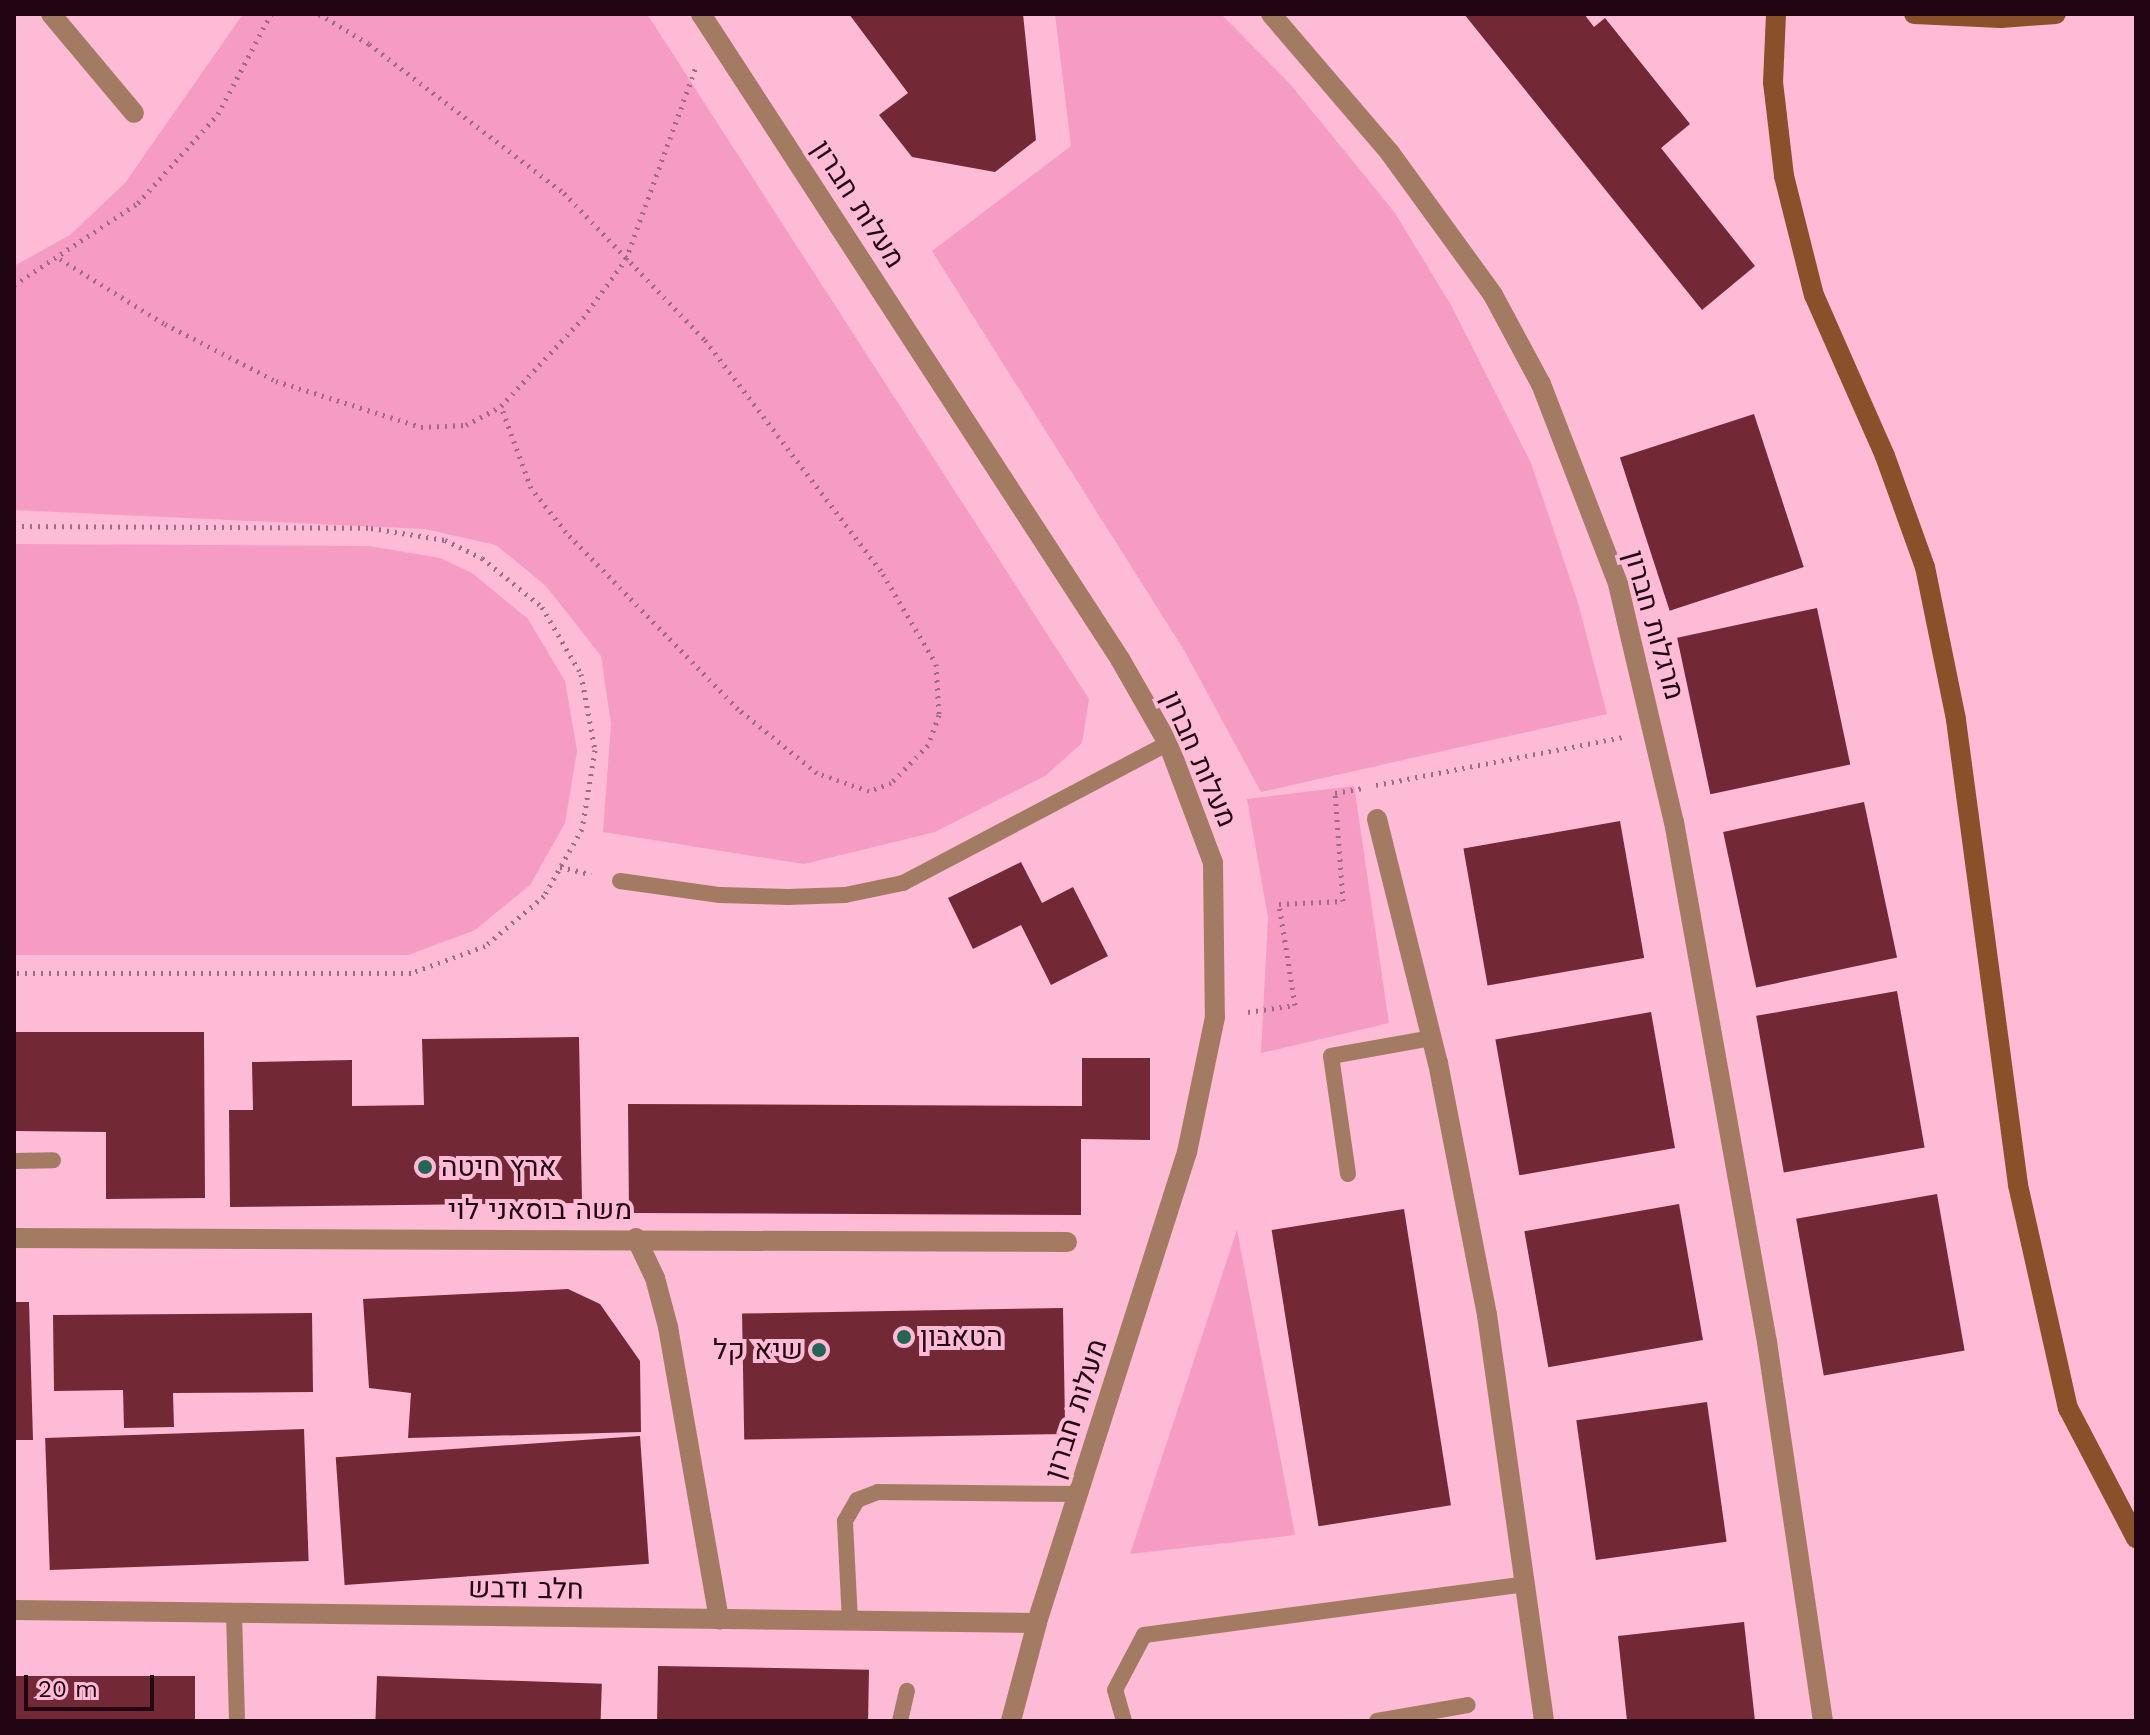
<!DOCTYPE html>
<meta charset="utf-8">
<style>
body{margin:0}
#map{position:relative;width:2150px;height:1735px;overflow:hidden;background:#fdbbd5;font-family:"Work Sans",Heebo,sans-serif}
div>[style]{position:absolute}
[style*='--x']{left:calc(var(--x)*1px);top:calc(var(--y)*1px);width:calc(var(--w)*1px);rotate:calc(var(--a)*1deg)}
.green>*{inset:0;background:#f69bc2}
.building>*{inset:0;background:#722835;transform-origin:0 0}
.path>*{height:5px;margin-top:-2.5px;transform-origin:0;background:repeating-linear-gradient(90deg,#9e6c81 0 2px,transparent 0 8px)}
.lane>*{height:16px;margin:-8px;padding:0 8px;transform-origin:8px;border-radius:8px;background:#a37b62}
.street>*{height:20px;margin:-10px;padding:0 10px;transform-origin:10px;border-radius:10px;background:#a37b62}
.secondary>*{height:20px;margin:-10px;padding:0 10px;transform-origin:10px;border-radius:10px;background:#8a5029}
.dots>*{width:22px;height:22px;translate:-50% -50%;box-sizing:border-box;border:4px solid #fdbbd5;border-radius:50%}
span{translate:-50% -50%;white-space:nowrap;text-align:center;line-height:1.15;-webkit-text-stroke:8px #fdbbd5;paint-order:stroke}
.street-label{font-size:28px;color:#210513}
.poi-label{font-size:28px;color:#210513}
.left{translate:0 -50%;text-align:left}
.right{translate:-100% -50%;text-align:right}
.frame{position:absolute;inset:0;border:16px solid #210513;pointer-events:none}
.scale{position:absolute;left:24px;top:1675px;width:130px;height:36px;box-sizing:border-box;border:4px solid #210513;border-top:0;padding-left:10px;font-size:24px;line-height:28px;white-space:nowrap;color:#210513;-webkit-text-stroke:6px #fdbbd5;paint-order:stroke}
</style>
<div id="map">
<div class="green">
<div style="clip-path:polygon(243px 14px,647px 14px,1089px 699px,1082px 743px,1045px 776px,935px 832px,804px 864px,603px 832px,611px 724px,601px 656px,546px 586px,496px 545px,425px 529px,14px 510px,14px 266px,70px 235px,125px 183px)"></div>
<div style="clip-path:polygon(1055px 14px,1221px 14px,1290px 84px,1395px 213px,1452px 307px,1531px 463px,1578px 603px,1607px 714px,1261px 792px,1184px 650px,932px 251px,1071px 146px)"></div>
<div style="clip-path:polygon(14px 544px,369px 546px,440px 558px,472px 573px,528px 619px,565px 681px,577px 751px,565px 823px,530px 885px,475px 930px,408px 955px,14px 955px)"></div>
<div style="clip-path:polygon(1354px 786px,1389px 1023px,1261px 1053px,1268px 917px,1247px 799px)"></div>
<div style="clip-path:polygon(1237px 1230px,1295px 1535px,1130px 1554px)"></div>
</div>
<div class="building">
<div style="clip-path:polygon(849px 14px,1023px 14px,1036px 140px,995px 172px,912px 157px,879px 115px,908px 93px)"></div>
<div style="clip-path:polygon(1464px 14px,1584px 14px,1594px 27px,1605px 18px,1690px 124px,1661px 148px,1755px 266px,1702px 310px)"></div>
<div style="left:1754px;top:414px;width:161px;height:141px;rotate:72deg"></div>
<div style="left:1817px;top:608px;width:160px;height:143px;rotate:78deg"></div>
<div style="left:1864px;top:802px;width:159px;height:144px;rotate:78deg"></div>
<div style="left:1620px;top:821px;width:139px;height:159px;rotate:80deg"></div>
<div style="clip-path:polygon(1021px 862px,1042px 903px,1073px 887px,1108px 956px,1051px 985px,1021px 925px,973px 949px,948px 898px)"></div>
<div style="left:1897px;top:991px;width:159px;height:143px;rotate:80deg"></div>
<div style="left:1651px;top:1012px;width:138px;height:158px;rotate:80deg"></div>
<div style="clip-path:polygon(14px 1032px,204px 1032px,205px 1198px,106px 1199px,106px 1132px,14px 1131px)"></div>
<div style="clip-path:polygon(579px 1037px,582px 1203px,230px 1207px,229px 1110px,253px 1110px,252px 1062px,352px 1060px,352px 1106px,424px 1105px,422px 1039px)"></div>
<div style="clip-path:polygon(1082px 1058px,1150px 1058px,1150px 1140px,1081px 1139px,1081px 1215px,629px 1213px,628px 1104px,1082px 1106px)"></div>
<div style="left:1937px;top:1194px;width:159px;height:143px;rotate:80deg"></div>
<div style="left:1679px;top:1204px;width:138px;height:157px;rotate:80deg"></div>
<div style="left:1404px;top:1209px;width:300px;height:134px;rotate:81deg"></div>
<div style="clip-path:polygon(568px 1289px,600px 1304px,640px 1361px,641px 1432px,408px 1438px,411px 1393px,369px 1388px,363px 1299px)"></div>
<div style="clip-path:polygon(14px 1302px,29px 1302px,33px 1440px,14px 1440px)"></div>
<div style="left:1063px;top:1308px;width:126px;height:321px;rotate:89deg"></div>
<div style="clip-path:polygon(312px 1313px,313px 1392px,173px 1393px,174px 1427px,124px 1428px,123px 1390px,54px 1391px,53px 1315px)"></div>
<div style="left:1707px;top:1402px;width:141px;height:132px;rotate:82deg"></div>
<div style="left:304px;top:1429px;width:132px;height:259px;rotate:88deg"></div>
<div style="left:640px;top:1436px;width:128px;height:305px;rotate:86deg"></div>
<div style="clip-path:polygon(1744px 1622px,1755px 1721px,1627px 1721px,1618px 1636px)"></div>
<div style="left:658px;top:1666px;width:211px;height:55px;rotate:1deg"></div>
<div style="left:14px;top:1676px;width:181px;height:45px"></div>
<div style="left:377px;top:1676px;width:225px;height:45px;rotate:2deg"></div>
</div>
<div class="path">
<div style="--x:319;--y:14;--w:58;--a:31"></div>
<div style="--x:369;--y:44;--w:245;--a:37.4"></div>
<div style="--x:564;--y:193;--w:204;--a:46.2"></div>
<div style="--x:705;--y:340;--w:294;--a:52.7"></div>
<div style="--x:883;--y:574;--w:104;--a:59.5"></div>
<div style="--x:936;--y:664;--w:51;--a:86.6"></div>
<div style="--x:939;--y:715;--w:32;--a:110"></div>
<div style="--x:928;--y:745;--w:53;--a:134.2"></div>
<div style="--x:891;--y:783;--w:23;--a:160"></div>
<div style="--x:869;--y:791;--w:55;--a:-160.9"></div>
<div style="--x:817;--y:773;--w:102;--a:-141"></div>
<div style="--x:738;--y:709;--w:247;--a:-134.2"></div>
<div style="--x:566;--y:532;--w:56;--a:-128.5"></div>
<div style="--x:531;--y:488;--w:87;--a:-110.1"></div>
<div style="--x:60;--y:259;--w:123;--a:31.8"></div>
<div style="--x:165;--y:324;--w:125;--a:27.2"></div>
<div style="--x:276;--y:381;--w:152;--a:17.6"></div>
<div style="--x:421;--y:427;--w:45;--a:-2.5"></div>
<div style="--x:466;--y:425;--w:40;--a:-28"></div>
<div style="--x:501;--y:406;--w:120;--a:-47"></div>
<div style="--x:583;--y:318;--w:73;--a:-53.9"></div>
<div style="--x:626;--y:259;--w:204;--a:-70"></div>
<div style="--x:14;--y:285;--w:149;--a:-33.5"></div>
<div style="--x:138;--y:203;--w:120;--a:-48"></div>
<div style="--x:218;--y:114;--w:113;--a:-62.1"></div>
<div style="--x:14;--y:526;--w:357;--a:0.3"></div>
<div style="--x:371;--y:528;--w:75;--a:9.2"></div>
<div style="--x:445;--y:540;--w:41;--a:25.9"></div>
<div style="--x:482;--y:558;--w:77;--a:39.2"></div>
<div style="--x:542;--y:607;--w:78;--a:59.8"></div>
<div style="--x:581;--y:674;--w:77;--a:79.6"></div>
<div style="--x:595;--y:750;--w:80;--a:99.3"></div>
<div style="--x:582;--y:829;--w:77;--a:119.6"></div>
<div style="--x:544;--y:896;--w:77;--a:139.7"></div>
<div style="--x:485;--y:946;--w:79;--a:160"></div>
<div style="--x:411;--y:973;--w:397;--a:180"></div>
<div style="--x:1376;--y:785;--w:251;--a:-11"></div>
<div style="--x:560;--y:867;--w:32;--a:13"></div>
<div style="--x:1248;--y:1012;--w:48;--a:-8.5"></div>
<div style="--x:1295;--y:1005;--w:102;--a:-99"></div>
<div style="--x:1279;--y:904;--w:64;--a:-2.7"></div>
<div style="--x:1343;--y:901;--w:108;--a:-94.2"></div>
<div style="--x:1335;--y:793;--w:27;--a:-10"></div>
</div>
<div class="lane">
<div style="--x:620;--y:881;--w:101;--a:8"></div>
<div style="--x:720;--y:895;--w:68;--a:1.7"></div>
<div style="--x:788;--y:897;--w:57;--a:-2"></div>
<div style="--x:845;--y:895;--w:59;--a:-11.7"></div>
<div style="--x:903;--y:883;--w:300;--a:-27.8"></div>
<div style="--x:14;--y:1161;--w:39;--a:-1"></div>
<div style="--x:1348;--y:1174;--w:119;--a:-98.2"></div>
<div style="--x:1331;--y:1056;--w:103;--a:-10.1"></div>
<div style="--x:234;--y:1613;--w:108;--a:88.4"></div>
<div style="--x:850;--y:1621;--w:100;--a:-92.9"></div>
<div style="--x:845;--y:1521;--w:24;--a:-60"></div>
<div style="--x:857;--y:1500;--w:22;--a:-21"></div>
<div style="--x:878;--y:1492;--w:200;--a:0.6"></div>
<div style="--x:900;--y:1721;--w:31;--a:-77"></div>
<div style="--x:1124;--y:1721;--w:32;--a:-106"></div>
<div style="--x:1115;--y:1690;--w:62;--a:-62.2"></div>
<div style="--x:1144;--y:1635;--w:383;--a:-7.6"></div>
<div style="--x:1377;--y:1721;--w:92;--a:-10"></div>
</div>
<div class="street">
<div style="--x:51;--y:14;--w:129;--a:50"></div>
<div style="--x:701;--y:14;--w:769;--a:56.99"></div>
<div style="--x:1120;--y:659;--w:97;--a:60.3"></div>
<div style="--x:1168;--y:743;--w:128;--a:69.4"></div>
<div style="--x:1213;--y:863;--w:154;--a:89.3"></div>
<div style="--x:1215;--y:1017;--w:138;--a:101.7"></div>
<div style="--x:1187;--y:1152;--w:494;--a:107.7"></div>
<div style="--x:1037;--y:1623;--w:101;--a:104.9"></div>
<div style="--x:1271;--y:14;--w:183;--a:49.4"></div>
<div style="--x:1390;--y:153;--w:175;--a:54"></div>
<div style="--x:1493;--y:295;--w:101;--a:61.7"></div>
<div style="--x:1541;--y:384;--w:214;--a:68.9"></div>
<div style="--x:1618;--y:584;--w:244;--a:76.8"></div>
<div style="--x:1674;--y:822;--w:528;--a:79.86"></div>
<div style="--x:1767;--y:1342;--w:383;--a:81.6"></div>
<div style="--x:1377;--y:819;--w:252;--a:76"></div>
<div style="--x:1438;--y:1063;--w:257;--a:79"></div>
<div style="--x:1487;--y:1315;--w:410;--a:82"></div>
<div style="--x:14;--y:1238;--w:1053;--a:0.22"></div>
<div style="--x:636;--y:1238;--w:44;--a:64.6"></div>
<div style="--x:655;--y:1278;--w:51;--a:75.1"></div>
<div style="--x:668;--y:1327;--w:297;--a:80.1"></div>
<div style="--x:14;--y:1610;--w:1023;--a:0.73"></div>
</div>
<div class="secondary">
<div style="--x:1776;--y:14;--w:68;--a:92.5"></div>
<div style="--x:1773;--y:82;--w:95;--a:83.3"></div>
<div style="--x:1784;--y:176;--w:123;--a:75.9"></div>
<div style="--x:1814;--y:295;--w:176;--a:66.2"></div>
<div style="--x:1885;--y:456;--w:118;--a:70.2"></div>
<div style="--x:1925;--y:567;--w:156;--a:78.5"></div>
<div style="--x:1956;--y:720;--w:469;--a:82.4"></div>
<div style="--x:2018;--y:1185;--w:229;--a:77.4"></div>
<div style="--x:2068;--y:1408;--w:147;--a:62.4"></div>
<div style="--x:1914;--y:14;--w:87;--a:2.6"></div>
<div style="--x:2001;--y:18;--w:55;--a:-4.2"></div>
</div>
<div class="dots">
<div style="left:425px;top:1167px;background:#246655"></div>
<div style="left:904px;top:1337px;background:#246655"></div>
<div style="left:819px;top:1350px;background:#246655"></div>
</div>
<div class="street-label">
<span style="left:858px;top:204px;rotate:57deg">מעלות חברון</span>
<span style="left:1654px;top:625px;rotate:74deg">מרגלות חברון</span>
<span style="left:1199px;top:759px;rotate:66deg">מעלות חברון</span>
<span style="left:540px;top:1210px">משה בוסאני לוי</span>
<span style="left:1076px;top:1409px;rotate:-72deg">מעלות חברון</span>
<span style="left:526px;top:1589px;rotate:1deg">חלב ודבש</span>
</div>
<div class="poi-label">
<span class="left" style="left:441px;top:1167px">ארץ חיטה</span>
<span class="left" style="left:920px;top:1337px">הטאבון</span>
<span class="right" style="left:803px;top:1350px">שיא קל</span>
</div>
<div class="frame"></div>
<div class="scale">20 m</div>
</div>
